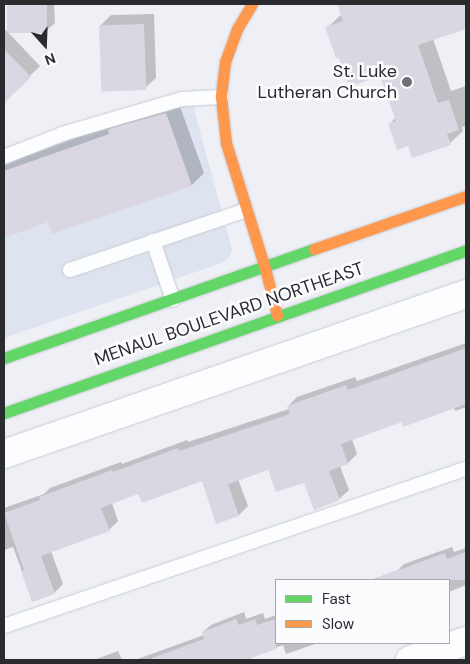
<!DOCTYPE html>
<style>
body{margin:0}
#map{position:relative;width:470px;height:664px;overflow:hidden;background:#eef0f6;font-family:"DM Sans",sans-serif}
div>[style]{position:absolute}
[style*='--x']{left:calc(var(--x)*1px);top:calc(var(--y)*1px);width:calc(var(--w)*1px);rotate:calc(var(--a)*1deg)}
.built>*{inset:0;background:#dee3f0}
.shadow>*{inset:0;background:#0003}
.building>*{inset:0;background:#dad7e2;transform-origin:0 0}
.roads{filter:drop-shadow(0 0 1px #caccd0) drop-shadow(0 0 1px #caccd0)}
.lane>*{height:14px;margin:-7px;padding:0 7px;transform-origin:7px;border-radius:7px;background:#fcfdfe}
.street>*{height:28px;margin:-14px;padding:0 14px;transform-origin:14px;border-radius:14px;background:#fcfdfe}
.fast>*{height:11px;margin:-5.5px;padding:0 5.5px;transform-origin:5.5px;border-radius:5.5px;background:#63d668}
.slow>*{height:11px;margin:-5.5px;padding:0 5.5px;transform-origin:5.5px;border-radius:5.5px;background:#ff974d}
.dots>*{width:14px;height:14px;translate:-50% -50%;box-sizing:border-box;border:2px solid #fbfcfe;border-radius:50%}
span{translate:-50% -50%;white-space:nowrap;text-align:center;line-height:1.15;-webkit-text-stroke:5px #fbfcfe;paint-order:stroke}
.poi-label{font-size:18px;color:#292b2f}
.right{translate:-100% -50%;text-align:right}
.street-label{font-size:18px;color:#292b2f}
.frame{position:absolute;inset:0;border:5px solid #292b2f;pointer-events:none}
.legend{position:absolute;left:275px;top:579px;width:175px;height:65px;box-sizing:border-box;background:#fbfcfe;border:1px solid #a7a8ab;margin:0;padding:6px 9px;list-style:none;font-size:15px;color:#292b2f}
.legend li{display:flex;align-items:center;gap:10px;height:25px}
.legend b{width:25px;border:1px solid #a7a8ab}
.north{position:absolute;left:20px;top:20px;width:50px;height:50px;-webkit-text-stroke:4px #fbfcfe;paint-order:stroke;rotate:160deg;font-size:14px;font-weight:700;line-height:20px;text-align:center;color:#292b2f}
.north::after{content:'';display:block;margin:auto;width:18px;height:22px;background:#292b2f;clip-path:polygon(50% 0,100% 100%,50% 72%,0 100%)}
</style>
<div id="map">
<div class="built">
<div style="clip-path:polygon(196px 89px,195px 113px,232px 249px,229px 258px,222px 263px,4px 338px,4px 151px,60px 129px)"></div>
</div>
<div class="shadow">
<div style="clip-path:polygon(8px 4px,54px 4px,55px 23px,47px 30px,9px 32px)"></div>
<div style="clip-path:polygon(339px 4px,466px 4px,466px 27px,433px 39px,451px 91px,466px 86px,466px 126px,462px 127px,463px 131px,450px 143px,409px 145px,390px 124px,396px 117px,381px 75px,340px 56px,327px 28px,342px 14px)"></div>
<div style="clip-path:polygon(154px 14px,156px 78px,145px 88px,100px 26px,111px 15px)"></div>
<div style="clip-path:polygon(4px 28px,40px 66px,4px 101px)"></div>
<div style="clip-path:polygon(178px 101px,204px 173px,192px 185px,49px 221px,4px 236px,4px 164px)"></div>
<div style="clip-path:polygon(466px 343px,466px 407px,455px 411px,454px 407px,402px 421px,352px 439px,357px 454px,348px 463px,340px 466px,349px 490px,339px 499px,304px 481px,269px 468px,238px 479px,248px 506px,239px 515px,202px 480px,139px 492px,112px 503px,118px 521px,109px 530px,51px 551px,63px 584px,54px 593px,33px 601px,13px 547px,4px 550px,4px 508px,44px 494px,50px 488px,121px 462px,122px 464px,187px 440px,188px 442px,289px 409px,288px 406px,297px 397px,355px 377px,357px 381px)"></div>
<div style="clip-path:polygon(452px 547px,454px 552px,466px 548px,466px 585px,449px 592px,449px 580px,371px 580px,398px 570px,404px 564px)"></div>
<div style="clip-path:polygon(244px 612px,246px 619px,263px 613px,265px 619px,276px 615px,276px 643px,318px 643px,286px 654px,283px 645px,243px 660px,135px 660px,204px 635px,203px 632px,211px 625px)"></div>
<div style="clip-path:polygon(118px 651px,122px 660px,94px 660px)"></div>
</div>
<div class="building">
<div style="left:7px;top:4px;width:40px;height:29px"></div>
<div style="clip-path:polygon(337px 4px,466px 4px,466px 29px,418px 45px,438px 103px,449px 100px,459px 130px,447px 134px,451px 145px,412px 158px,408px 146px,397px 150px,388px 123px,396px 121px,380px 76px,349px 87px,339px 58px,336px 58px,325px 27px,343px 21px)"></div>
<div style="left:144px;top:24px;width:66px;height:45px;rotate:88deg"></div>
<div style="clip-path:polygon(4px 49px,31px 77px,4px 103px)"></div>
<div style="clip-path:polygon(166px 113px,192px 186px,52px 234px,48px 222px,4px 238px,4px 171px,109px 134px,108px 130px,119px 126px)"></div>
<div style="clip-path:polygon(466px 348px,466px 404px,403px 427px,402px 422px,341px 444px,348px 464px,329px 471px,340px 500px,314px 510px,304px 483px,276px 492px,268px 470px,228px 484px,239px 516px,216px 524px,202px 481px,142px 503px,138px 494px,101px 508px,110px 531px,41px 556px,55px 594px,32px 602px,21px 571px,24px 570px,4px 513px,40px 500px,39px 497px,112px 470px,113px 472px,178px 448px,179px 451px,290px 414px,287px 406px,346px 385px,348px 390px)"></div>
<div style="clip-path:polygon(466px 552px,466px 580px,378px 580px,377px 578px,445px 553px,447px 559px)"></div>
<div style="clip-path:polygon(236px 619px,239px 625px,255px 619px,257px 625px,276px 619px,276px 649px,246px 660px,152px 660px,152px 658px,204px 639px,202px 632px)"></div>
</div>
<div class="roads">
<div class="lane">
<div style="--x:4;--y:157;--w:62;--a:-21.6"></div>
<div style="--x:62;--y:134;--w:125;--a:-16.3"></div>
<div style="--x:182;--y:99;--w:39;--a:-3"></div>
<div style="--x:153;--y:241;--w:62;--a:71.3"></div>
<div style="--x:70;--y:270;--w:186;--a:-18.8"></div>
<div style="--x:4;--y:626;--w:488;--a:-18.8"></div>
</div>
<div class="street">
<div style="--x:4;--y:454;--w:489;--a:-19.1"></div>
<div style="--x:410;--y:660;--w:59;--a:-18.7"></div>
</div>
<div class="fast">
<div style="--x:4;--y:358;--w:329;--a:-19.4"></div>
<div style="--x:4;--y:413;--w:490;--a:-19.4"></div>
</div>
<div class="slow">
<div style="--x:252;--y:4;--w:29;--a:121"></div>
<div style="--x:237;--y:29;--w:35;--a:110"></div>
<div style="--x:225;--y:62;--w:35;--a:97"></div>
<div style="--x:221;--y:97;--w:46;--a:83.8"></div>
<div style="--x:226;--y:143;--w:131;--a:72.7"></div>
<div style="--x:265;--y:268;--w:49;--a:75.7"></div>
<div style="--x:314;--y:249;--w:161;--a:-19.2"></div>
</div>
</div>
<div class="dots">
<div style="left:407px;top:82px;background:#6e7075"></div>
</div>
<div class="poi-label">
<span class="right" style="left:397px;top:82px">St. Luke<br>Lutheran Church</span>
</div>
<div class="street-label">
<span style="left:229px;top:314px;rotate:-19deg">MENAUL BOULEVARD NORTHEAST</span>
</div>
<div class="frame"></div>
<ul class="legend">
<li><b style="height:6px;background:#63d668"></b>Fast</li>
<li><b style="height:6px;background:#ff974d"></b>Slow</li>
</ul>
<div class="north">N</div>
</div>
